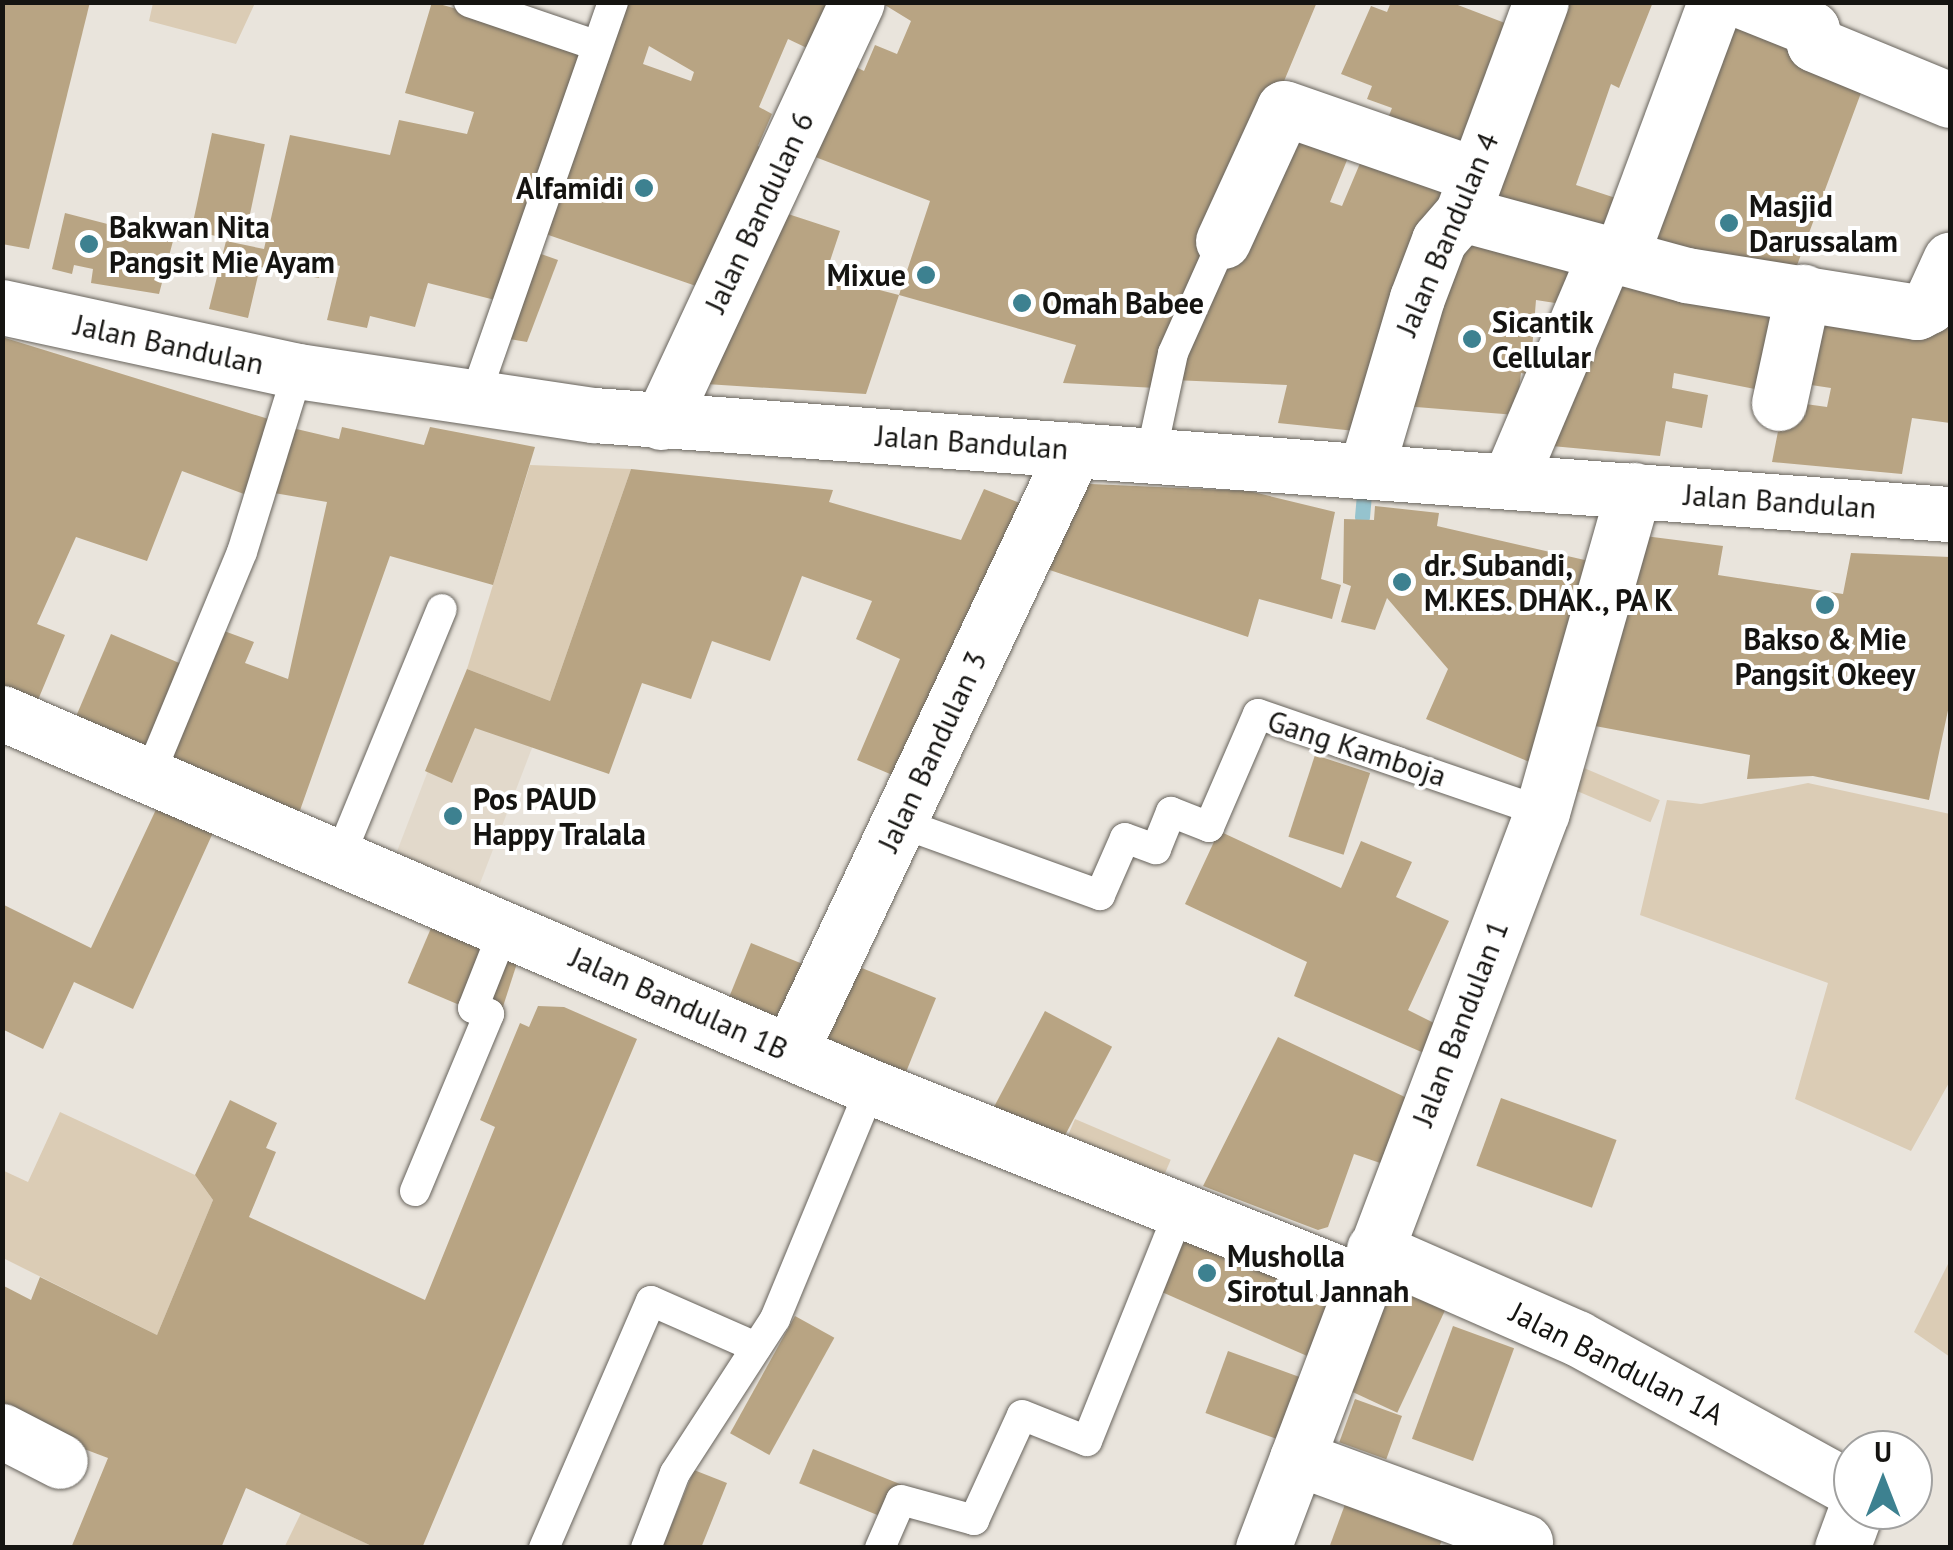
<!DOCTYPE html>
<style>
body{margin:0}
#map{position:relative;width:1953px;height:1550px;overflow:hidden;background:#e9e4dc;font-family:"PT Sans",sans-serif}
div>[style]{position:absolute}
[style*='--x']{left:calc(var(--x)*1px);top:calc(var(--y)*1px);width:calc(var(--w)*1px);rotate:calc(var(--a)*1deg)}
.built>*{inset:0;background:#e2d9cb;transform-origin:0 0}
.green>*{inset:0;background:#dbccb5;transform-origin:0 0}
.stream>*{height:15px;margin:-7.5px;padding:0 7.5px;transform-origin:7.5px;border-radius:7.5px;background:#95c3ce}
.building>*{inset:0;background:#b8a483;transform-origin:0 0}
.roads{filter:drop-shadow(0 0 2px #68645d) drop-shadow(0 0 2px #68645d)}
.service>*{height:30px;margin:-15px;padding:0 15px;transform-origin:15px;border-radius:15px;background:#fff}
.minor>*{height:55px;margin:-27.5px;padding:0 27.5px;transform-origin:27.5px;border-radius:27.5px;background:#fff}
.secondary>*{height:55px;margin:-27.5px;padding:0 27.5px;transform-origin:27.5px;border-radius:27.5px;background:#fff}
.dots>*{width:28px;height:28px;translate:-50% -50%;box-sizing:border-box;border:5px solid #fff;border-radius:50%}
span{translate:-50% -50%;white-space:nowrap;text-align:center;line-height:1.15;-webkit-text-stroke:8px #fff;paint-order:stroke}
.poi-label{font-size:30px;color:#151411;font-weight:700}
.right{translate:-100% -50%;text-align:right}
.left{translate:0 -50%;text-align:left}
.street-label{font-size:30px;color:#151411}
.frame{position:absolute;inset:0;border:5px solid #151411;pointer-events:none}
.north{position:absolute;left:1833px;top:1430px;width:100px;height:100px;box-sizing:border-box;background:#fff;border:2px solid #a1a1a0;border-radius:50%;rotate:0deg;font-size:28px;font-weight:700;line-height:40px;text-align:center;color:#151411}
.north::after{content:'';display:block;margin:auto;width:35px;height:45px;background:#3d8190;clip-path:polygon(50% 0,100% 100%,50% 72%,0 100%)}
</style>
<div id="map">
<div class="built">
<div style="left:467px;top:669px;width:89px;height:208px;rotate:21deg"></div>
</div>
<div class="green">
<div style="clip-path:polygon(153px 3px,153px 2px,255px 3px,236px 44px,149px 21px)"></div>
<div style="clip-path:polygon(530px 465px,631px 469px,550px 701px,467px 669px)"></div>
<div style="left:1577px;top:765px;width:90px;height:24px;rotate:23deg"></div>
<div style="clip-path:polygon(1808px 783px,1950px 814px,1950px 1081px,1911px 1151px,1795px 1099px,1828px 983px,1640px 915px,1667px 800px,1701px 804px)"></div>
<div style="clip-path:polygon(60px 1112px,195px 1175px,213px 1200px,157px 1335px,3px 1258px,2px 1170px,28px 1182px)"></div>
<div style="left:1075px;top:1119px;width:104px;height:36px;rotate:23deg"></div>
<div style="clip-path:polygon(1950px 1260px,1950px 1357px,1914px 1332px)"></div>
<div style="clip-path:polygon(301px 1513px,376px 1548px,284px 1548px)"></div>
</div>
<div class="stream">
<div style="--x:1362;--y:517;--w:23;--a:-85"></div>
</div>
<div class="building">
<div style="clip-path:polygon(2px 2px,90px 2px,29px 249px,2px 244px)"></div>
<div style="clip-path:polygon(432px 2px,589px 46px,499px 301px,428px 283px,415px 327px,370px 316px,367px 328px,327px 320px,340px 266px,322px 261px,319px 278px,260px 267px,248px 318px,209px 309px,226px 241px,264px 249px,290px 135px,390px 155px,399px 120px,467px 134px,474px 112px,405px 93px)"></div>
<div style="clip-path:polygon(evenodd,618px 2px,832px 2px,809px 49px,788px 39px,759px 107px,772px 114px,758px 146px,768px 152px,696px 286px,534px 230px,618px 2px,649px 46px,694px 72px,691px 81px,643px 64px,649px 46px)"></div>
<div style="clip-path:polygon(880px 2px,1317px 2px,1156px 388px,1063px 383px,1076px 345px,899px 295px,930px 201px,810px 155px,852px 65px,864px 71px,875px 45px,897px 54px,911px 21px)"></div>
<div style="clip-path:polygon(1391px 2px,1450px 2px,1518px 28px,1469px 163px,1381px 136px,1392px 108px,1367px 99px,1372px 86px,1341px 74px,1371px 6px,1387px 12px)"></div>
<div style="clip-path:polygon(1553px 2px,1653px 2px,1619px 88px,1611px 84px,1576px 185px,1634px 204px,1617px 253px,1476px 213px)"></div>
<div style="clip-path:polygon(1724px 2px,1868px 74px,1796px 268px,1746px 257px,1740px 275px,1629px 254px)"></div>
<div style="clip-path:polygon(1283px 116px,1354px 143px,1330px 202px,1342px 206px,1369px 142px,1455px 171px,1365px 432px,1278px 423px,1287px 385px,1173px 380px)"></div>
<div style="left:212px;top:133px;width:54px;height:100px;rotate:12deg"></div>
<div style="clip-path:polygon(782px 212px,840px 231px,825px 276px,899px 295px,866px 394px,706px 384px)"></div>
<div style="clip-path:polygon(65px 213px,173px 241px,159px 294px,91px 283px,93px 269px,74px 265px,72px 274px,52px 269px)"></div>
<div style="clip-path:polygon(1445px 244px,1523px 245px,1584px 264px,1568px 305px,1536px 300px,1530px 375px,1521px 373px,1516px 415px,1391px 405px)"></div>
<div style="clip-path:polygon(527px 249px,558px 260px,527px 342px,498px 337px)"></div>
<div style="clip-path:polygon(1608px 263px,1687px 302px,1790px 321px,1775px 393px,1674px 373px,1672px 388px,1708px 395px,1702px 428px,1666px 421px,1660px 456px,1530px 444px)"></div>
<div style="clip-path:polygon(1807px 298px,1950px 321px,1950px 423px,1912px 418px,1902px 474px,1772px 462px,1784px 401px,1827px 407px,1831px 388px,1791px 382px)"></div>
<div style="clip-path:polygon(2px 337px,275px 421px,252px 497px,182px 471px,147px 561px,76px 537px,37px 624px,65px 635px,33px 712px,2px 699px)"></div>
<div style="clip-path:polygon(288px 427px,339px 439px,342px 427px,424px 445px,430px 427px,535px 447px,493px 585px,390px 556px,298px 816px,161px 762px,216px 628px,254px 642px,245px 663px,288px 679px,327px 502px,274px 493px)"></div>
<div style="clip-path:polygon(631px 469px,833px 490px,829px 502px,961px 540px,984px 489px,1035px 509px,909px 782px,857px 760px,900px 659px,856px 639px,872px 601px,802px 576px,770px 661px,712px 641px,691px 699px,642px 683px,609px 774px,475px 728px,452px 783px,425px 771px,467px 669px,550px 701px)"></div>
<div style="clip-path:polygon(1068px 483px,1249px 491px,1335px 512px,1321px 579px,1341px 585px,1332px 619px,1259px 599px,1248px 637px,1029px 563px)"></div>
<div style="clip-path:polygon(1375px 506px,1439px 513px,1437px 526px,1602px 564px,1539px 766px,1426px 719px,1448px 669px,1387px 598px,1375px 630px,1341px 622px,1351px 586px,1343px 583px,1344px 519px,1374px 520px)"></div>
<div style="clip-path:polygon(1637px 535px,1723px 546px,1718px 575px,1843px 594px,1851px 553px,1950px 557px,1950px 701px,1929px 800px,1813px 776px,1747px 779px,1750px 755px,1595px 726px)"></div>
<div style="left:111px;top:634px;width:87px;height:102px;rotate:23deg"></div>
<div style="left:1315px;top:755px;width:58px;height:86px;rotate:18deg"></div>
<div style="clip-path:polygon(160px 801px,216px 826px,133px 1009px,74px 982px,43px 1049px,2px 1029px,2px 904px,91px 948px)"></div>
<div style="clip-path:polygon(1219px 831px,1341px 888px,1361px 841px,1412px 862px,1396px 897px,1449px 921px,1408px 1010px,1438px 1025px,1426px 1054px,1294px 996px,1307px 962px,1185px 904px)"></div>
<div style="left:437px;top:914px;width:64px;height:75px;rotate:23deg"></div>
<div style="left:751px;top:943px;width:74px;height:59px;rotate:22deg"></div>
<div style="left:503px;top:945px;width:19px;height:64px;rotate:18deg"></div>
<div style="left:847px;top:962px;width:96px;height:84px;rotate:22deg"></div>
<div style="clip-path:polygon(538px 1006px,564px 1007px,637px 1039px,422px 1548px,376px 1548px,246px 1488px,221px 1548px,71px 1548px,108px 1458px,2px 1418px,2px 1285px,31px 1300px,40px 1277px,157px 1335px,213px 1200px,195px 1175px,230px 1100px,277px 1123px,266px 1148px,276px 1152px,249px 1217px,425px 1300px,495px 1127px,480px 1120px,520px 1023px,529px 1027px)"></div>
<div style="left:1045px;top:1011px;width:76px;height:123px;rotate:28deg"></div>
<div style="clip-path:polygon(1278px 1037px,1407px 1098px,1383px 1164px,1354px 1154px,1328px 1227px,1318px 1230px,1203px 1186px)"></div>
<div style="left:1501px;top:1098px;width:123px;height:72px;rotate:20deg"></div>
<div style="clip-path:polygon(1179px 1228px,1341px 1287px,1314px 1359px,1155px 1289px)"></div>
<div style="left:1390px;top:1277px;width:64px;height:120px;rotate:25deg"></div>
<div style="left:795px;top:1316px;width:45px;height:134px;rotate:29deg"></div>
<div style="left:1453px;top:1326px;width:65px;height:120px;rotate:20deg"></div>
<div style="left:1228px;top:1351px;width:85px;height:66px;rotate:20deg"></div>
<div style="left:1355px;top:1399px;width:50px;height:46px;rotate:20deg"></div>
<div style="left:813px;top:1449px;width:95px;height:37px;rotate:22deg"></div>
<div style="clip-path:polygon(694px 1470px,727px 1483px,701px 1548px,662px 1548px)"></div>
<div style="clip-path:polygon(1351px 1488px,1448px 1523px,1439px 1548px,1329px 1548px)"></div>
</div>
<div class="roads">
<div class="service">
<div style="--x:469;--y:2;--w:133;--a:18.8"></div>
<div style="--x:473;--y:402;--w:424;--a:-70.7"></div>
<div style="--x:1151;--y:455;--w:104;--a:-77.8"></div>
<div style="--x:1173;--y:353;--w:123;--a:-65.9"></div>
<div style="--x:150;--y:774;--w:240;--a:-67.5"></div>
<div style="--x:242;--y:552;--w:189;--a:-72.8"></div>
<div style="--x:898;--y:822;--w:215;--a:19.9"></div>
<div style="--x:1100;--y:895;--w:62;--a:-66.3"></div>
<div style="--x:1125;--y:838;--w:33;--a:20"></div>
<div style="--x:1156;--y:849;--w:40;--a:-68"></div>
<div style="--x:1171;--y:812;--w:41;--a:21.5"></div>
<div style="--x:1209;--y:827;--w:123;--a:-66.6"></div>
<div style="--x:1258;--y:714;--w:300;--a:19"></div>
<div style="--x:340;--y:856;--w:267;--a:-67.6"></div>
<div style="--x:415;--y:1191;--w:192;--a:-67.3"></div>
<div style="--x:489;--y:1014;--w:17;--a:-159"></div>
<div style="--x:473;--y:1008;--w:87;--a:-68.4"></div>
<div style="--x:544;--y:1548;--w:269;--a:-66.6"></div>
<div style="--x:651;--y:1301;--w:115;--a:23.7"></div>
<div style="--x:646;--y:1548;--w:80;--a:-68.9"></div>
<div style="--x:675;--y:1473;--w:184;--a:-57"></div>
<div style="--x:775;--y:1319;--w:251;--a:-67.5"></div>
<div style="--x:880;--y:1548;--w:52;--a:-66.4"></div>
<div style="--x:901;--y:1500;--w:76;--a:15.3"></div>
<div style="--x:974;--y:1520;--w:115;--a:-65.4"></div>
<div style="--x:1022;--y:1415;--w:70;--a:21.8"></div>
<div style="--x:1087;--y:1441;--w:249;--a:-68.1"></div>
</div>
<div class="minor">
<div style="--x:1745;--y:2;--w:72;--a:21.9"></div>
<div style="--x:1812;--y:29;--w:15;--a:82"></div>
<div style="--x:1814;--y:44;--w:147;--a:22.4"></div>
<div style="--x:1462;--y:214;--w:232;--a:15.2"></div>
<div style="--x:1686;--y:275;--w:234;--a:9.1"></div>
<div style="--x:1917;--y:312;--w:13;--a:-27"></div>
<div style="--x:1929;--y:306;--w:51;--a:-65.5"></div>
<div style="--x:1223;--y:241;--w:146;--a:-65.4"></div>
<div style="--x:1284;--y:108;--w:203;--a:19.2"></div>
<div style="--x:1620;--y:258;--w:273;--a:-69.6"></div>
<div style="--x:1779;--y:403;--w:114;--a:-77.8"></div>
<div style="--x:661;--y:422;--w:463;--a:-65"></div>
<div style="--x:1366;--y:470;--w:179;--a:-73.5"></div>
<div style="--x:1417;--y:298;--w:62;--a:-69.2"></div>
<div style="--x:1439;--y:240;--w:35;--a:-49"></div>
<div style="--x:1462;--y:214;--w:226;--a:-69.6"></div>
<div style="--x:1510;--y:479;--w:243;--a:-67"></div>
<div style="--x:2;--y:713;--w:946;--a:23.29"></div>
<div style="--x:871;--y:1087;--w:527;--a:21.7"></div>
<div style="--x:790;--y:1052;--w:666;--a:-64.74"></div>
<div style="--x:1374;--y:1249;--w:222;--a:23.7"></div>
<div style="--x:1577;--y:1338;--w:315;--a:28.8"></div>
<div style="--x:2;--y:1431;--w:65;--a:27.3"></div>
<div style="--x:1297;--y:1458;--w:243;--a:20.2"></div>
<div style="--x:1263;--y:1548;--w:787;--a:-69.24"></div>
<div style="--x:1542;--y:812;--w:335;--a:-74.1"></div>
<div style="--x:1842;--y:1548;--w:40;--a:-69.8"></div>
</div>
<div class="secondary">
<div style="--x:2;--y:307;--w:303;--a:12.2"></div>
<div style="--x:298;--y:371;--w:299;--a:8.5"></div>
<div style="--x:594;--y:415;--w:1360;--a:4.18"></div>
</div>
</div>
<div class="dots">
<div style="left:644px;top:188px;background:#3d8190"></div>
<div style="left:1729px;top:223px;background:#3d8190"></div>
<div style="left:89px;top:244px;background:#3d8190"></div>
<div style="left:926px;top:275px;background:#3d8190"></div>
<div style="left:1022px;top:303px;background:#3d8190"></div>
<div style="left:1472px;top:339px;background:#3d8190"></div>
<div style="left:1402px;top:582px;background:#3d8190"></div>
<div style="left:1825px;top:605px;background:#3d8190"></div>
<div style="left:453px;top:816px;background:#3d8190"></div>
<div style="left:1207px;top:1273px;background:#3d8190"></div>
</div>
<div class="poi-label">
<span class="right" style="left:624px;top:188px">Alfamidi</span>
<span class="left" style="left:1749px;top:223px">Masjid<br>Darussalam</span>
<span class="left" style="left:109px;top:244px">Bakwan Nita<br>Pangsit Mie Ayam</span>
<span class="right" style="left:906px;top:275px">Mixue</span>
<span class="left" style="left:1042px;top:303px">Omah Babee</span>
<span class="left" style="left:1492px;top:339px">Sicantik<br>Cellular</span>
<span class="left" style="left:1424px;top:582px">dr. Subandi,<br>M.KES. DHAK., PA K</span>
<span style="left:1825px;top:656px">Bakso &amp; Mie<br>Pangsit Okeey</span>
<span class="left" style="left:473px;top:816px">Pos PAUD<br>Happy Tralala</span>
<span class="left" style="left:1227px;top:1273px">Musholla<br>Sirotul Jannah</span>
</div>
<div class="street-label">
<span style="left:759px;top:212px;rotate:-65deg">Jalan Bandulan 6</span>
<span style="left:1447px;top:234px;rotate:-67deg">Jalan Bandulan 4</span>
<span style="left:169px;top:344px;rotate:12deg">Jalan Bandulan</span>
<span style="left:972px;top:442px;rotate:4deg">Jalan Bandulan</span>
<span style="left:1780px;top:501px;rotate:4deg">Jalan Bandulan</span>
<span style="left:1357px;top:748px;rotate:18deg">Gang Kamboja</span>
<span style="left:932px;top:751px;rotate:-65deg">Jalan Bandulan 3</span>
<span style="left:679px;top:1003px;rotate:24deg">Jalan Bandulan 1B</span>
<span style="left:1460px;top:1023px;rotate:-69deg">Jalan Bandulan 1</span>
<span style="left:1617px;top:1363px;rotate:27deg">Jalan Bandulan 1A</span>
</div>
<div class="frame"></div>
<div class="north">U</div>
</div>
